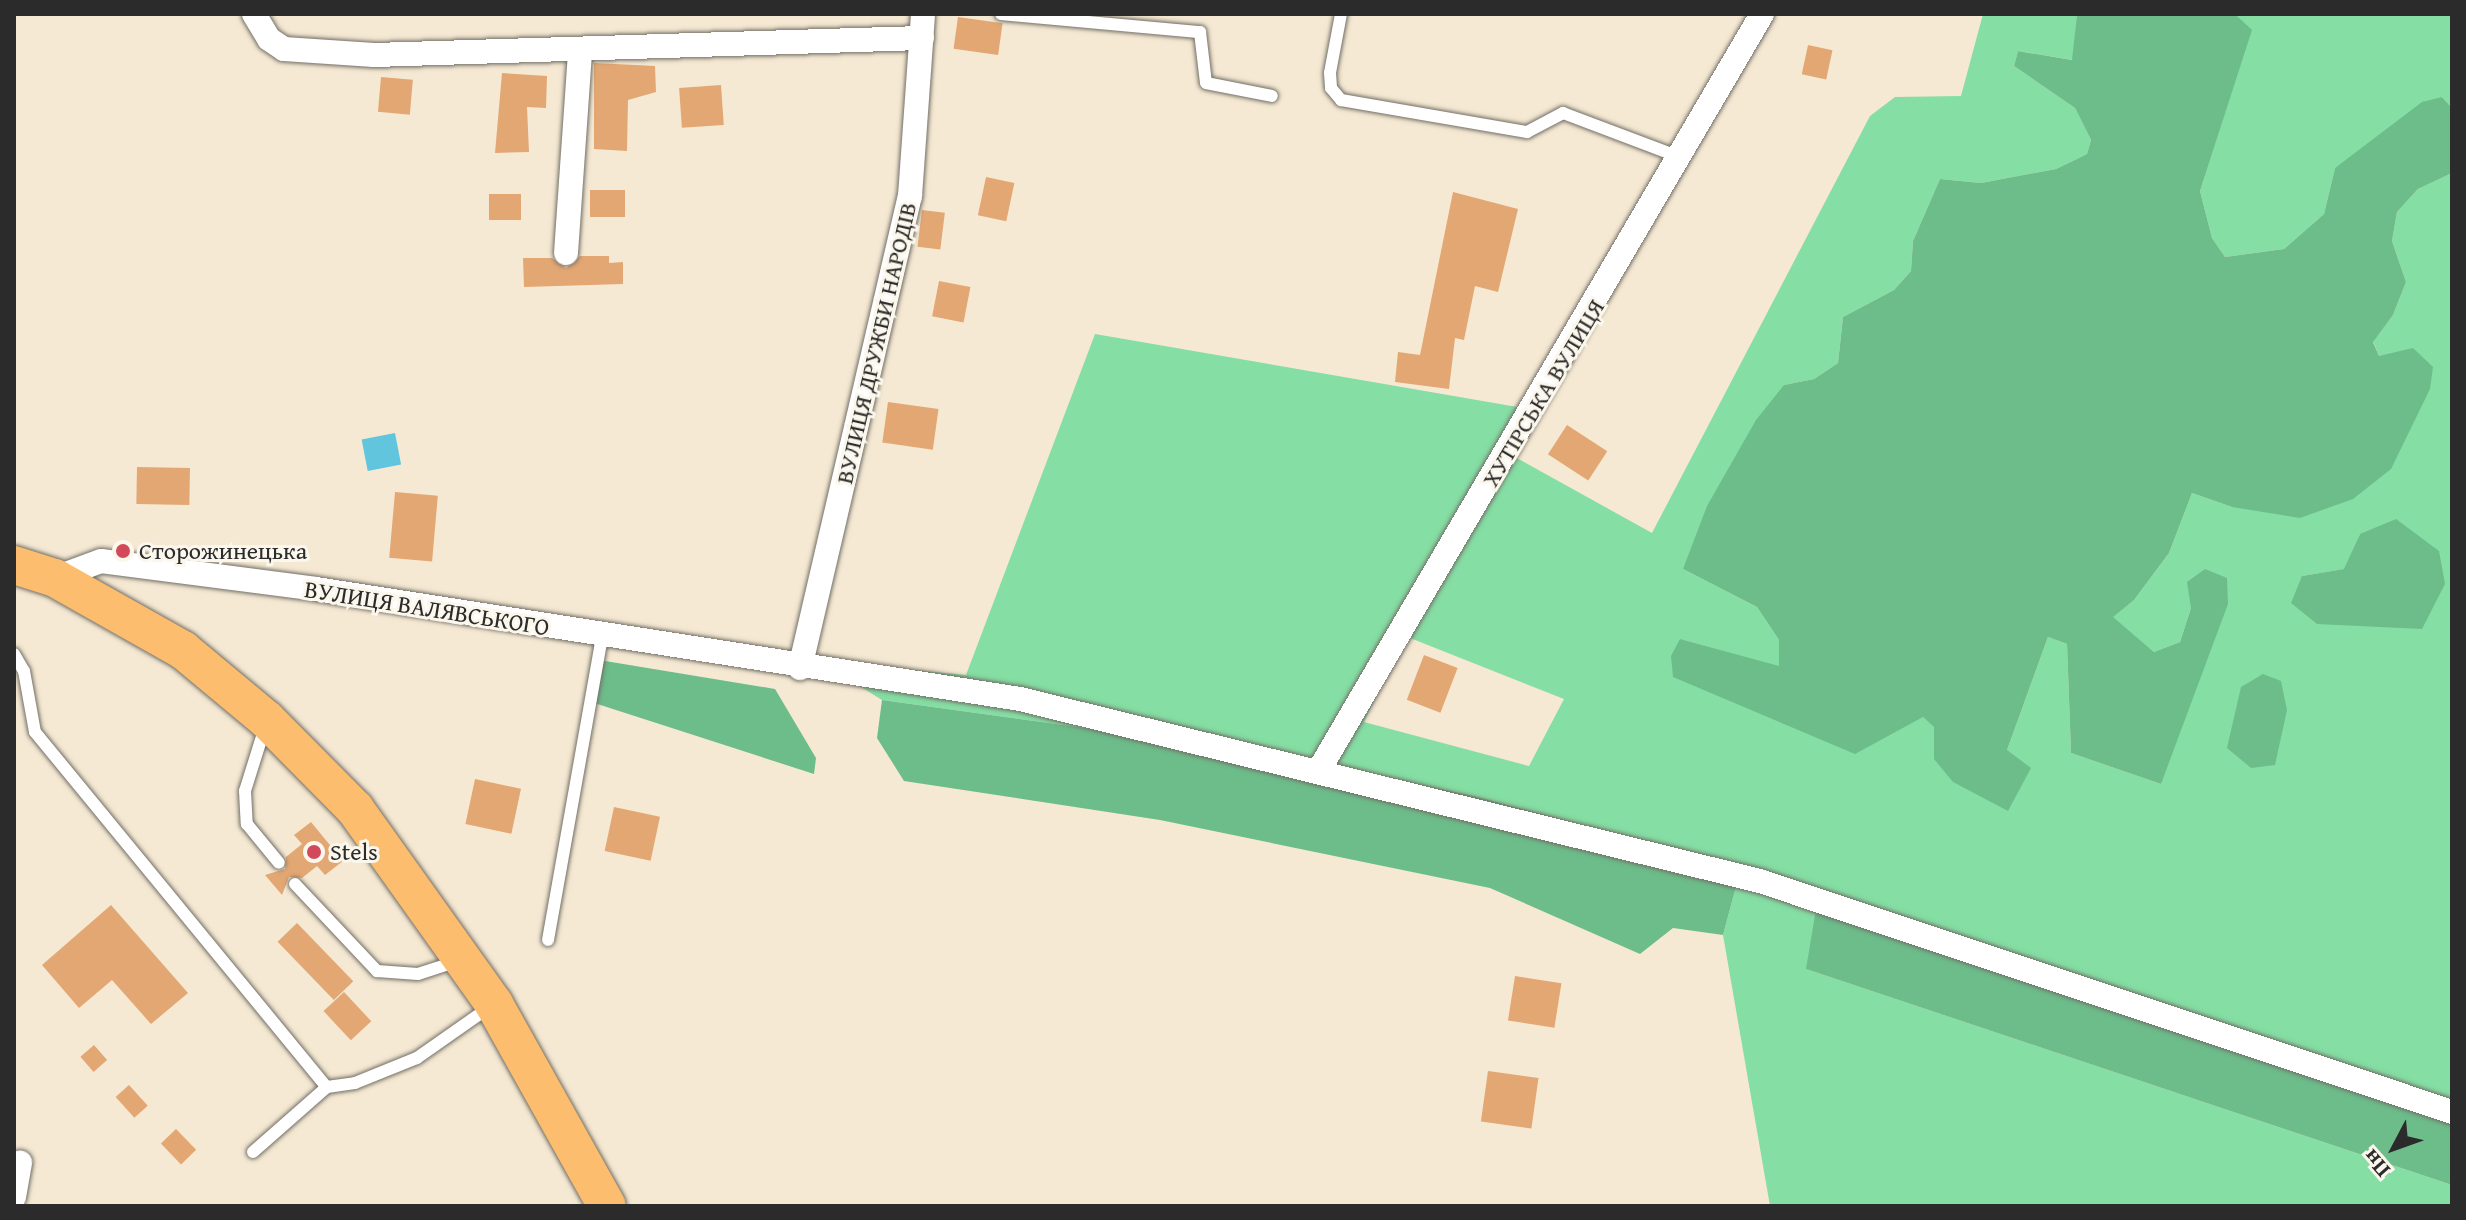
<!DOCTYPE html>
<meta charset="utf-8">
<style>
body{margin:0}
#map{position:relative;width:2466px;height:1220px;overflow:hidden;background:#f5e9d3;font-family:"Gentium Book Plus",serif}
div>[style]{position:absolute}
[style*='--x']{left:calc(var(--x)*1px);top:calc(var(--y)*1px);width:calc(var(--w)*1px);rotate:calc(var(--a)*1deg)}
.green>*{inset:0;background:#85dea4}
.forest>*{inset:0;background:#6cbd8a}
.water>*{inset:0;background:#60c5dd;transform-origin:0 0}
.building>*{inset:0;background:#e3a773;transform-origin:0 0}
.roads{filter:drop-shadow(0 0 2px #726e66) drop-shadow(0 0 2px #726e66)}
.lane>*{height:12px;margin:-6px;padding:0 6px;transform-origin:6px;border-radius:6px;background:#fff}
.street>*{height:24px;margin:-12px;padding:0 12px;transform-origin:12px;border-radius:12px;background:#fff}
.primary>*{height:38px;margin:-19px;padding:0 19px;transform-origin:19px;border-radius:19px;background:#fcbd6f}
.dots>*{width:22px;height:22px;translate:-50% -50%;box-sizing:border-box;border:4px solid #fbf7ec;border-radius:50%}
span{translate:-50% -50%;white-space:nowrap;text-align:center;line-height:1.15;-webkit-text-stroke:6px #fbf7ec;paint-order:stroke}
.street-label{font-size:24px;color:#2b2b2b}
.poi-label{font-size:24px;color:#2b2b2b}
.left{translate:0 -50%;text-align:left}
.frame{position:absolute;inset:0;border:16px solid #2b2b2b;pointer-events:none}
.north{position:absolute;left:2354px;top:1108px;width:80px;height:80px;-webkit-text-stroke:6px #fbf7ec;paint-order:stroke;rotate:229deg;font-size:22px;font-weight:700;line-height:32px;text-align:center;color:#2b2b2b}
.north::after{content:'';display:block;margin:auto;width:28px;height:36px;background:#2b2b2b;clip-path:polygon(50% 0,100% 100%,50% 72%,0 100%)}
</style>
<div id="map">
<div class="green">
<div style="clip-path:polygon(evenodd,1983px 14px,2077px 14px,2073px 60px,2018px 51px,2014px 66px,2075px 108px,2091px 140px,2087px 154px,2056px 169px,1981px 183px,1940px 179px,1913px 241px,1911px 271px,1894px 290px,1843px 317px,1838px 363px,1814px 379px,1784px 385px,1683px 569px,1757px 607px,1779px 640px,1779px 667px,1680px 639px,1923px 717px,1934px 726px,1934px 759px,2007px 750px,2048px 637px,2067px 644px,2071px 753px,2161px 784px,2191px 608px,2180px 642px,2154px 652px,2112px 617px,2134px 600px,2169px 553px,2192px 493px,2232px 507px,2379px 356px,2373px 341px,2393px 315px,2406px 282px,2392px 241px,2397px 212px,2418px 189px,2452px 173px,2452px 1104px,1806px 969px,2452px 1185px,2452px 1206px,1770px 1206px,1723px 935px,1741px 868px,1479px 797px,1296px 757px,882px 700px,819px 661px,966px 675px,1095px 334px,1541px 411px,1515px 457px,1652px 533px,1870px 116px,1895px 97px,1961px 96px,1983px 14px,2360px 534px,2421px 629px,2302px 576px,2345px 569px,2360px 534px,1983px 14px,1405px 636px,1564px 699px,1529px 766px,1364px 722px,1405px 636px)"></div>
<div style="clip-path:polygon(2235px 14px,2452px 14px,2452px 108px,2442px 97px,2335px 168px,2324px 214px,2284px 249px,2225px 257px,2212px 238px,2200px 191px,2251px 30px)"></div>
</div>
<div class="forest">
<div style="clip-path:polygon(2077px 14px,2235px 14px,2252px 30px,2200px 191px,2212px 238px,2225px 257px,2284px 249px,2324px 214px,2335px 168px,2422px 102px,2442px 97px,2452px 108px,2452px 173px,2418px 189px,2397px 212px,2392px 241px,2406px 282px,2393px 315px,2373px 342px,2379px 356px,2413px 348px,2433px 367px,2430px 389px,2391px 469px,2353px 499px,2300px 518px,2232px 507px,2192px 493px,2169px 553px,2134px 600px,2113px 617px,2154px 652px,2180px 642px,2191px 608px,2187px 582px,2205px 569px,2227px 578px,2228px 604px,2161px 784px,2071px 753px,2067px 644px,2048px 637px,2007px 750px,2031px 768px,2008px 811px,1953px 782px,1934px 759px,1934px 727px,1923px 717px,1855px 754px,1673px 677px,1671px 656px,1680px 639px,1779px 666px,1779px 640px,1757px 607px,1683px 569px,1707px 506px,1756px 420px,1784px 385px,1814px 379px,1838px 363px,1843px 317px,1894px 290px,1911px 271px,1913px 241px,1940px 179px,1981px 183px,2056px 169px,2087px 154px,2091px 140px,2075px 108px,2014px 66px,2018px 51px,2072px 60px)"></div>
<div style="clip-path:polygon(2396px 519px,2439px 551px,2445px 584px,2422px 629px,2317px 624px,2291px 603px,2302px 576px,2344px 569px,2360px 534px)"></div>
<div style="clip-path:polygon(593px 659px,775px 689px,816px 758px,814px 774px,585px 700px)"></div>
<div style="clip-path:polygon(2263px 674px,2281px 681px,2287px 710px,2275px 765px,2251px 768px,2227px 748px,2241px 687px)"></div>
<div style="clip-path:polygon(882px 700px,1296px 757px,1479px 797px,1741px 868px,1723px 935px,1673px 928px,1640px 954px,1490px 888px,1160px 820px,904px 781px,877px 738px)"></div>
<div style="clip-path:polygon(1840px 897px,2452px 1104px,2452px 1185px,1806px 969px,1815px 915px)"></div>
</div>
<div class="water">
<div style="left:395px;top:433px;width:32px;height:34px;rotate:79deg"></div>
</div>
<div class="building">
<div style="left:958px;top:17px;width:45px;height:32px;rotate:8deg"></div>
<div style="left:1808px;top:45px;width:25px;height:30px;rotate:12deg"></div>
<div style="clip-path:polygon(594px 63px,655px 66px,656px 92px,628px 100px,627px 151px,594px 149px)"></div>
<div style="clip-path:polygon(502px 73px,547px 76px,546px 108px,527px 107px,529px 152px,495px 153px)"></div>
<div style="left:381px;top:77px;width:32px;height:35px;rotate:5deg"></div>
<div style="left:721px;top:85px;width:40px;height:42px;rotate:86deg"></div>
<div style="left:986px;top:177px;width:29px;height:39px;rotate:12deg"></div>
<div style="left:590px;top:190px;width:35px;height:27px"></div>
<div style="clip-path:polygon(1453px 192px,1518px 209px,1498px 292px,1475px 286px,1464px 340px,1455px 338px,1449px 389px,1395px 382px,1398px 352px,1420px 355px)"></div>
<div style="left:489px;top:194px;width:32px;height:26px"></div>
<div style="left:922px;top:210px;width:23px;height:37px;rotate:7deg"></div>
<div style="clip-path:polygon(580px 256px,609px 256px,609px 263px,623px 262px,623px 284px,524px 287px,523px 258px,552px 258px,566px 268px)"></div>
<div style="left:939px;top:281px;width:32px;height:36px;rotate:11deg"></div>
<div style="left:888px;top:402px;width:51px;height:41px;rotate:8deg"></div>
<div style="left:1567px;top:425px;width:48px;height:35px;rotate:33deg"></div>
<div style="left:137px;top:467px;width:53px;height:37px;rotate:1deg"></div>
<div style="left:395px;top:492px;width:43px;height:66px;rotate:5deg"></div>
<div style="left:1424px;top:655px;width:36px;height:48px;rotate:21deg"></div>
<div style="left:475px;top:779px;width:47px;height:46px;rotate:12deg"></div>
<div style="left:614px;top:807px;width:47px;height:45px;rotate:12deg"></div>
<div style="clip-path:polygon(311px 822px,343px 861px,325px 875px,317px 866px,302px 878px,289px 877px,282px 895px,265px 875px,285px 869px,286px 857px,302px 844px,294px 835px)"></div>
<div style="clip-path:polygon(111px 905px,188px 993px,151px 1024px,112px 980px,79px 1008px,42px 965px)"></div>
<div style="left:297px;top:923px;width:81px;height:27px;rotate:46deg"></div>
<div style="left:1515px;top:976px;width:47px;height:45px;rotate:9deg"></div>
<div style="left:344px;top:992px;width:40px;height:28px;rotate:47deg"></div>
<div style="left:94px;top:1045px;width:20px;height:18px;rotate:49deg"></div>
<div style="left:1488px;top:1071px;width:51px;height:51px;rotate:8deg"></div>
<div style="left:129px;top:1085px;width:28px;height:18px;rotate:48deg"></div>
<div style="left:176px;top:1129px;width:29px;height:21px;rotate:46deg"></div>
</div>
<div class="roads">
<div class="lane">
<div style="--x:1001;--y:14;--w:200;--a:5.2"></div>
<div style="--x:1200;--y:32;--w:51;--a:83.3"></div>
<div style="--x:1206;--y:83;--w:67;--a:11.1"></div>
<div style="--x:1341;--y:14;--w:60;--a:100.6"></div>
<div style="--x:1330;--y:73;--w:15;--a:86"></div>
<div style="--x:1331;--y:88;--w:16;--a:50"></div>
<div style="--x:1341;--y:100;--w:189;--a:9.8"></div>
<div style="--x:1527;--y:132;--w:41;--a:-27.8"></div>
<div style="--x:1563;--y:113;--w:127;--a:20.7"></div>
<div style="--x:14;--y:654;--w:20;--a:60"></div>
<div style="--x:24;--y:671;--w:62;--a:79.8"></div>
<div style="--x:35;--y:732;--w:460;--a:50.6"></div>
<div style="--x:265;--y:727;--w:67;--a:107.4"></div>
<div style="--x:245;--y:791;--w:33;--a:87"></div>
<div style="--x:247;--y:824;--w:50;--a:50.6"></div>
<div style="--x:295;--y:884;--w:120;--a:46.7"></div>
<div style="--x:377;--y:971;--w:41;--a:4.2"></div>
<div style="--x:418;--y:974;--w:40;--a:-18"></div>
<div style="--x:548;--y:940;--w:309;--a:-79.9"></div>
<div style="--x:253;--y:1152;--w:98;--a:-41.3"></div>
<div style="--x:327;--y:1087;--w:28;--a:-8"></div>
<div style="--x:355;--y:1083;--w:67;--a:-22"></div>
<div style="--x:417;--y:1058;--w:90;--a:-35.1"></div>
</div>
<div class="street">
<div style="--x:254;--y:14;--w:29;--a:59"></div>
<div style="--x:269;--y:39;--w:18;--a:34"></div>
<div style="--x:284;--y:49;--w:90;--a:3.8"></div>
<div style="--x:374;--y:55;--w:548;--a:-1.78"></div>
<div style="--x:566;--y:253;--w:201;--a:-86"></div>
<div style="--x:55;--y:578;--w:49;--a:-20.3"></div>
<div style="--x:101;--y:561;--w:217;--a:7.4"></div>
<div style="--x:316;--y:589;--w:713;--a:8.88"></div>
<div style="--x:1020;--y:699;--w:762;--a:13.82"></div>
<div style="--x:1760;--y:881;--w:730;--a:18.46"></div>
<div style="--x:800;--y:668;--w:485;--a:-76.9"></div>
<div style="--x:910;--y:196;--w:182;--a:-85.9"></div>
<div style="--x:1319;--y:770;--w:876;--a:-59.63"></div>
<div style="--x:14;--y:1197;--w:35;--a:-80"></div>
</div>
<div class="primary">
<div style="--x:14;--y:565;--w:43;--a:17.6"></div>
<div style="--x:55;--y:578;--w:147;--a:29.4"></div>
<div style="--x:183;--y:650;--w:109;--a:39.8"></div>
<div style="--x:267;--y:720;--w:125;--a:45.3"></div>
<div style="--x:355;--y:809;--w:239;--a:54.5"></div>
<div style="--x:494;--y:1004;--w:231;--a:60.8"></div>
</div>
</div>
<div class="dots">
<div style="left:123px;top:551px;background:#d1495b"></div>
<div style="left:314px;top:852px;background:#d1495b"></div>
</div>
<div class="street-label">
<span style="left:876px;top:343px;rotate:-77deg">ВУЛИЦЯ ДРУЖБИ НАРОДІВ</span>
<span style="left:1543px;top:393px;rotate:-59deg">ХУТІРСЬКА ВУЛИЦЯ</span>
<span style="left:427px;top:608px;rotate:9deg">ВУЛИЦЯ ВАЛЯВСЬКОГО</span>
</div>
<div class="poi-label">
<span class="left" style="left:139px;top:551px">Сторожинецька</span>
<span class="left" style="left:330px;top:852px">Stels</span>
</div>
<div class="frame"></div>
<div class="north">Пн</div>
</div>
